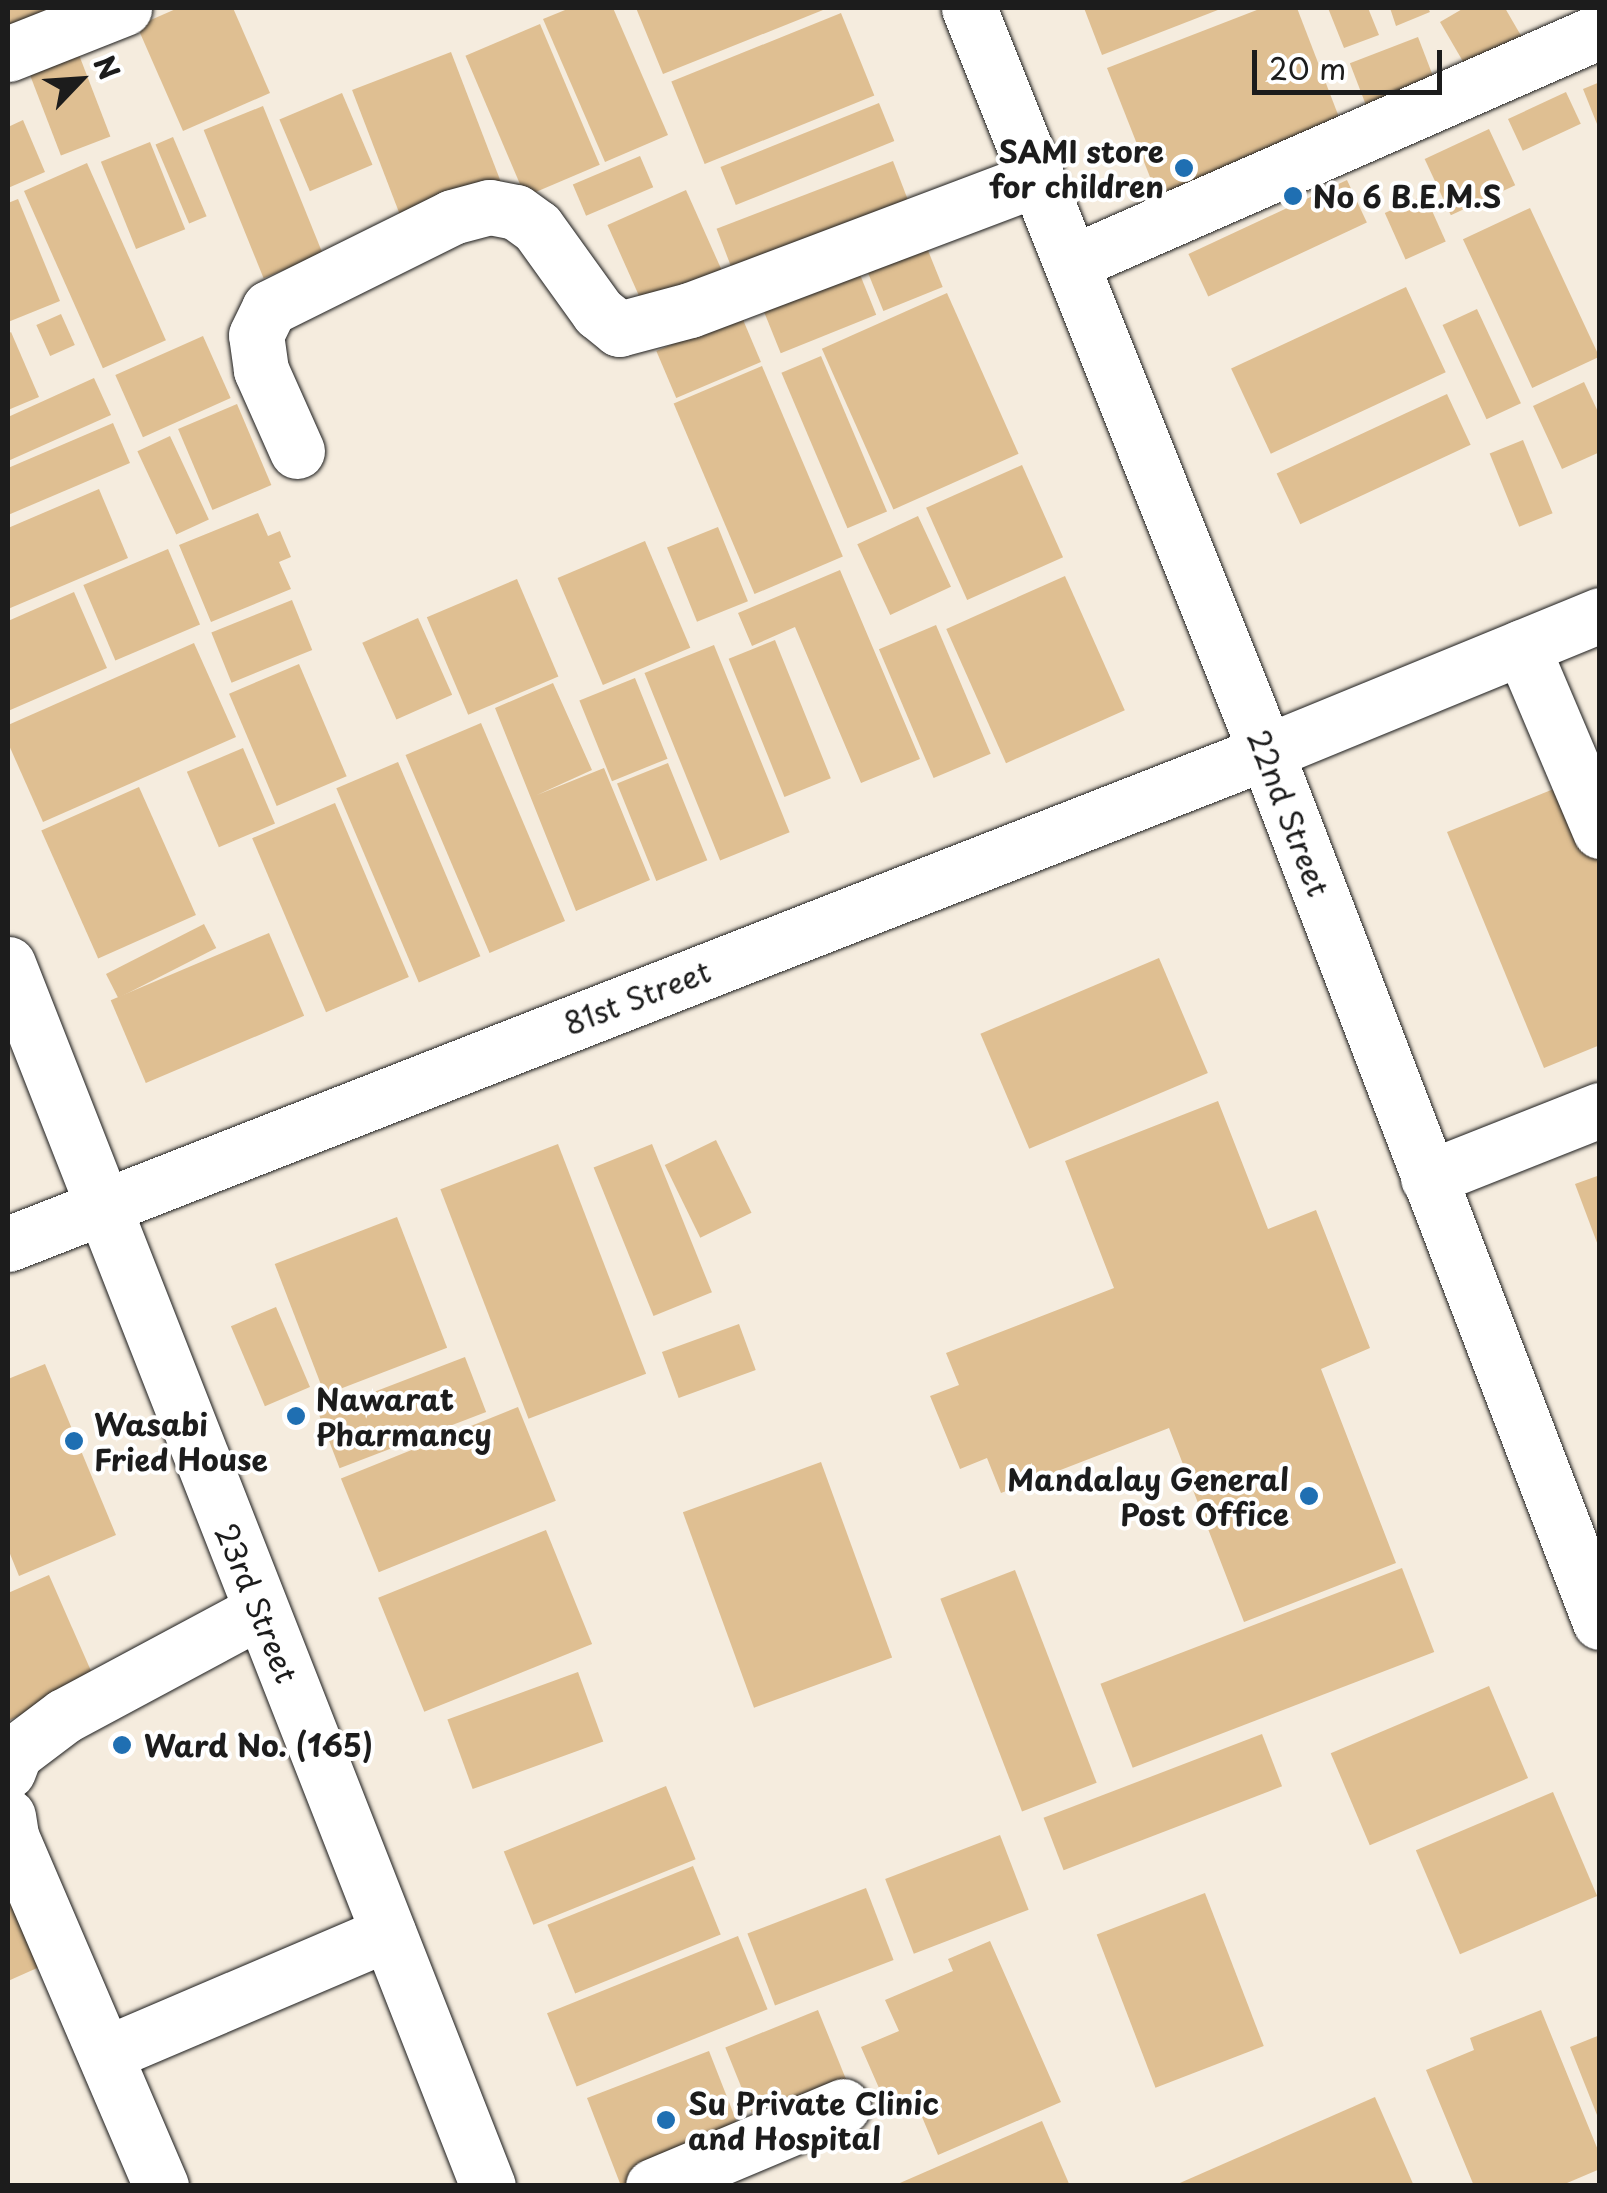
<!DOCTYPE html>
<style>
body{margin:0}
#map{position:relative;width:1607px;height:2193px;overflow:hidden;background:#f5ecde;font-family:"Playpen Sans",sans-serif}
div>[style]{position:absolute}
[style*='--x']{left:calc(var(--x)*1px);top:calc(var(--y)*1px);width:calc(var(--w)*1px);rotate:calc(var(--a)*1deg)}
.building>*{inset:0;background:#dfbf92;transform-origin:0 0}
.roads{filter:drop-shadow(0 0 2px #1c1c1c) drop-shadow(0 0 2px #1c1c1c)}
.minor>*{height:55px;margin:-27.5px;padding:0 27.5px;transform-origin:27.5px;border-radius:27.5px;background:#fff}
.major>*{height:55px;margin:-27.5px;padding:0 27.5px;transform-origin:27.5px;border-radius:27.5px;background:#fff}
.dots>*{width:28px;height:28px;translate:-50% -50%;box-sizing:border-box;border:5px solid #fff;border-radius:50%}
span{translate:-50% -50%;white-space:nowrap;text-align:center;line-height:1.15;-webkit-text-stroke:8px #fff;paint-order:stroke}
.poi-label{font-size:30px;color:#1c1c1c;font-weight:700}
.right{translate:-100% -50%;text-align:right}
.left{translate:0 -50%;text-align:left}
.street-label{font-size:30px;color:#1c1c1c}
.frame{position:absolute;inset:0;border:10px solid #1c1c1c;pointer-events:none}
.north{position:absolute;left:30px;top:30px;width:100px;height:100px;-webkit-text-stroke:8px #fff;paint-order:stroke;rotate:65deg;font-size:28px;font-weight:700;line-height:40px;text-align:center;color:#1c1c1c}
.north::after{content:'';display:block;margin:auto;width:35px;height:45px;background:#1c1c1c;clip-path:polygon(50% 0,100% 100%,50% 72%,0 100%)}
.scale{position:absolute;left:1252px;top:50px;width:190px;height:45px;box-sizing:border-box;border:5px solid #1c1c1c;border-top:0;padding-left:12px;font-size:30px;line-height:35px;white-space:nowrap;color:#1c1c1c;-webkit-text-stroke:8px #fff;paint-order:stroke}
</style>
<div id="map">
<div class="building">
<div style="clip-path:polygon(8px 8px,74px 8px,8px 35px)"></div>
<div style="clip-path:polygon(178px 8px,233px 8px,270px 93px,183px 131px,137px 26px)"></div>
<div style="clip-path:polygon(570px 8px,613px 8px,668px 135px,605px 162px,543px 19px)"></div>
<div style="clip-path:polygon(636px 8px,828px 8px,663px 74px)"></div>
<div style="clip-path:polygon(1084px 8px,1223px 8px,1102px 55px)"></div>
<div style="clip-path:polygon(1262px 8px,1297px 8px,1347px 138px,1163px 210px,1107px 68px)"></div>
<div style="clip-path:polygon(1328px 8px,1368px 8px,1379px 35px,1344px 48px)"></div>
<div style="clip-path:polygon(1390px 8px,1428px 8px,1430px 12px,1396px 26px)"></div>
<div style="clip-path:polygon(1464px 8px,1505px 8px,1527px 46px,1472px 77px,1440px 22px)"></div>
<div style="left:841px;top:13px;width:89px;height:183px;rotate:68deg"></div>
<div style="left:540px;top:24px;width:153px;height:81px;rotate:67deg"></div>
<div style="left:1418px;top:37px;width:61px;height:73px;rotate:69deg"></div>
<div style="left:76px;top:47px;width:96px;height:53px;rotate:69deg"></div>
<div style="left:451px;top:52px;width:140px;height:106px;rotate:69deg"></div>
<div style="clip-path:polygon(1600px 82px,1600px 129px,1599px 129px,1583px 89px)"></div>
<div style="left:1566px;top:92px;width:35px;height:64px;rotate:65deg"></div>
<div style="left:342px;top:93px;width:78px;height:68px;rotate:67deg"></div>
<div style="left:879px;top:103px;width:41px;height:171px;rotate:68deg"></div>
<div style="left:263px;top:106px;width:160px;height:64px;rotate:68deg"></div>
<div style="clip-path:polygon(23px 120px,45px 172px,8px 188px,8px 127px)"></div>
<div style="left:1489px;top:129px;width:62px;height:71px;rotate:65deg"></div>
<div style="left:173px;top:137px;width:86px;height:19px;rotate:67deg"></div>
<div style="left:150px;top:142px;width:94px;height:53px;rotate:68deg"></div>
<div style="left:640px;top:156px;width:34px;height:73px;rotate:67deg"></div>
<div style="left:893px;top:161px;width:57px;height:189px;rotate:69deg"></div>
<div style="left:87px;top:163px;width:194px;height:69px;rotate:66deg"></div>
<div style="left:1347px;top:180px;width:47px;height:175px;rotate:65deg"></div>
<div style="left:686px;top:190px;width:97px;height:86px;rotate:66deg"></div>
<div style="left:1425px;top:195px;width:51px;height:44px;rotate:66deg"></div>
<div style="clip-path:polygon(18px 199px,60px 301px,8px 322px,8px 203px)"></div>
<div style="left:1530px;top:208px;width:164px;height:74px;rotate:65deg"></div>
<div style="left:927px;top:248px;width:42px;height:64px;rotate:68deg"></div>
<div style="left:859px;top:272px;width:46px;height:103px;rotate:68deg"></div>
<div style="left:1406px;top:287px;width:94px;height:193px;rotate:65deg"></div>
<div style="left:947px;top:293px;width:176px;height:137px;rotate:66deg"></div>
<div style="left:1477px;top:309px;width:104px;height:38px;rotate:65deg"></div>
<div style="left:61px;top:314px;width:34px;height:27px;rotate:66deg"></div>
<div style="left:741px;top:315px;width:51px;height:92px;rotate:67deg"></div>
<div style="clip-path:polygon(11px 332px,39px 397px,8px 410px,8px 334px)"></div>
<div style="left:203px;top:336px;width:68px;height:96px;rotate:66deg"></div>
<div style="left:821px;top:356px;width:169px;height:43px;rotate:67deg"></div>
<div style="left:762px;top:366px;width:207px;height:96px;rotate:67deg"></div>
<div style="clip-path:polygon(94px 378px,111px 415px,8px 461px,8px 417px)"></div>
<div style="clip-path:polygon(1584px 382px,1600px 416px,1600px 452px,1562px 469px,1533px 406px)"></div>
<div style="left:1447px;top:394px;width:56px;height:188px;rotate:65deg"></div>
<div style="left:237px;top:404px;width:88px;height:64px;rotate:67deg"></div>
<div style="clip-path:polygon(113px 423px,130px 463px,8px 515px,8px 468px)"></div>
<div style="left:170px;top:436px;width:92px;height:36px;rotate:65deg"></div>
<div style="left:1523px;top:440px;width:79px;height:36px;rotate:68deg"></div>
<div style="left:1022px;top:465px;width:101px;height:105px;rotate:66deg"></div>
<div style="clip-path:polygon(99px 489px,128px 558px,8px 609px,8px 528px)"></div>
<div style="clip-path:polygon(258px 513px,268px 536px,280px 531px,291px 557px,279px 562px,291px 589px,211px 622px,179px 545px)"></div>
<div style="left:918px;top:516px;width:78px;height:67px;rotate:65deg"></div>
<div style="left:718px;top:527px;width:80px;height:55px;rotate:68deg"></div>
<div style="left:645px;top:541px;width:116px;height:95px;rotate:67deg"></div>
<div style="left:168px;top:549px;width:82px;height:92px;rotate:67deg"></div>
<div style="clip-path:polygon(840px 570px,920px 759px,861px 783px,795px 627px,752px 646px,738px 613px)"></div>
<div style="left:1065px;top:576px;width:147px;height:130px;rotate:66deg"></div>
<div style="left:517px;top:579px;width:106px;height:98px;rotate:67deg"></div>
<div style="clip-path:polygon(74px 592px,107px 668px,8px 711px,8px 621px)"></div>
<div style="left:292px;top:600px;width:54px;height:87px;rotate:68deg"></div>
<div style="left:418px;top:618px;width:84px;height:61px;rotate:66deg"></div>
<div style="left:936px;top:625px;width:140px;height:62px;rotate:67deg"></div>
<div style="left:775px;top:640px;width:149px;height:50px;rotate:68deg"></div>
<div style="clip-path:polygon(194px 643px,236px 737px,43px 822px,8px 743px,8px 725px)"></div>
<div style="left:714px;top:645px;width:202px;height:75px;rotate:68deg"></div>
<div style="left:299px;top:664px;width:122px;height:76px;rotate:67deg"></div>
<div style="left:635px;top:678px;width:87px;height:60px;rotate:68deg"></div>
<div style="clip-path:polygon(553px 683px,592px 770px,537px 795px,604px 768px,650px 880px,576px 911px,495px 708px)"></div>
<div style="left:481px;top:723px;width:215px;height:82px;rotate:67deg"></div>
<div style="left:243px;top:748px;width:82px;height:61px;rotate:67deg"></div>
<div style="left:398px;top:762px;width:211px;height:67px;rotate:67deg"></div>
<div style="left:668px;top:763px;width:105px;height:55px;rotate:68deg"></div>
<div style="clip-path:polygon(1566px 784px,1600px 867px,1600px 1045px,1544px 1068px,1447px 832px)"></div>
<div style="left:139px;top:787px;width:140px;height:107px;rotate:66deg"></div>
<div style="left:335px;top:803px;width:189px;height:90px;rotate:67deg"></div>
<div style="left:204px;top:924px;width:27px;height:110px;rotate:63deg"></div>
<div style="left:269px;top:933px;width:90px;height:172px;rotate:67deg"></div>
<div style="left:1159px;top:958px;width:125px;height:194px;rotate:67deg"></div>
<div style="clip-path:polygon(1218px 1101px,1268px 1229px,1316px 1210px,1370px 1348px,1321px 1369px,1396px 1563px,1244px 1622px,1169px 1428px,1001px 1493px,987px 1458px,960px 1469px,930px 1396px,959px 1385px,946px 1353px,1114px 1288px,1065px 1161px)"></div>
<div style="left:716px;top:1140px;width:81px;height:57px;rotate:64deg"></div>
<div style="left:558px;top:1144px;width:246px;height:126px;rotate:69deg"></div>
<div style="left:652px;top:1144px;width:160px;height:63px;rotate:68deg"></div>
<div style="clip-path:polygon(1600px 1175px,1600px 1248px,1599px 1248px,1575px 1184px)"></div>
<div style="left:397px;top:1217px;width:140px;height:131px;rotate:69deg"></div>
<div style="left:276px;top:1307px;width:87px;height:49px;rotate:67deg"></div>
<div style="left:739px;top:1324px;width:49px;height:82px;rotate:70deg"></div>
<div style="left:465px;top:1357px;width:59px;height:157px;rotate:69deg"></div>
<div style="clip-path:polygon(45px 1364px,116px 1535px,19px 1576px,8px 1549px,8px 1379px)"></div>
<div style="left:518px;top:1407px;width:101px;height:191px;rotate:68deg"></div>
<div style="left:821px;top:1462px;width:208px;height:147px;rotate:70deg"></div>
<div style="left:546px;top:1530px;width:123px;height:181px;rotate:68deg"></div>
<div style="left:1402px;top:1568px;width:90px;height:323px;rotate:69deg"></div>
<div style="left:1015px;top:1570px;width:228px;height:80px;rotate:69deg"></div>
<div style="clip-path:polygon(49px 1575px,95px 1680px,8px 1721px,8px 1593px)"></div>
<div style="left:578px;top:1672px;width:74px;height:139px;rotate:70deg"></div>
<div style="left:1489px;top:1686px;width:100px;height:172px;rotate:67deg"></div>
<div style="left:1262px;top:1734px;width:56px;height:234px;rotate:69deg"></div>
<div style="left:666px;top:1786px;width:79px;height:175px;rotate:68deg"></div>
<div style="left:1553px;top:1792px;width:113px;height:149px;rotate:67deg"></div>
<div style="left:1000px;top:1835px;width:80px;height:123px;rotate:69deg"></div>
<div style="clip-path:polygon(8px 1852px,55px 1960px,8px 1981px)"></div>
<div style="left:693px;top:1866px;width:74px;height:157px;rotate:68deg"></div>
<div style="left:866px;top:1888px;width:77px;height:127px;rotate:69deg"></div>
<div style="left:1205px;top:1893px;width:164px;height:116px;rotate:69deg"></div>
<div style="left:738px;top:1936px;width:79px;height:206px;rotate:68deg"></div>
<div style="clip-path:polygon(990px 1941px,1061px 2102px,938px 2155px,912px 2093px,886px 2104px,861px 2047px,899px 2031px,885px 2000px,953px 1971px,948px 1959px)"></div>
<div style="left:818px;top:2010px;width:92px;height:100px;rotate:68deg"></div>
<div style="clip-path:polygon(1541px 2010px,1600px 2155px,1600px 2169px,1560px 2186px,1474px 2186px,1426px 2070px,1474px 2050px,1470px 2038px)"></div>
<div style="clip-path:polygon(1600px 2035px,1600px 2119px,1599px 2120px,1570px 2047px)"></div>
<div style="clip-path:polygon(709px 2051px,745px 2143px,637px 2186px,621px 2186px,587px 2098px)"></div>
<div style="clip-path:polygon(1375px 2097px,1414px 2186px,1173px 2186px)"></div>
<div style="clip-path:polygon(1042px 2121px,1070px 2186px,893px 2186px)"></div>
</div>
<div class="roads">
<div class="minor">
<div style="--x:8;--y:54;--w:125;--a:-21.6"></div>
<div style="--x:1071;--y:263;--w:578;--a:-23.68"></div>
<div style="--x:297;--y:451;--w:89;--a:-114"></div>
<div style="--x:261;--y:370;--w:35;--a:-98"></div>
<div style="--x:256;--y:335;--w:30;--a:-64"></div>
<div style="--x:269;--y:308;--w:204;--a:-26.4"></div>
<div style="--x:452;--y:217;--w:39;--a:-15"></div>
<div style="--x:490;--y:207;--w:26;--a:11"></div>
<div style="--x:516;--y:212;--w:26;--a:36"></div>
<div style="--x:537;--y:227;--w:105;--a:54.3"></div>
<div style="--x:598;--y:312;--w:27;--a:39"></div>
<div style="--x:619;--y:329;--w:73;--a:-15"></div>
<div style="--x:690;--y:310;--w:371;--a:-20.7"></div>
<div style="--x:1522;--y:647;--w:200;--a:67"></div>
<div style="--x:8;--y:964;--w:1313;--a:68.56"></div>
<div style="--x:1428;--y:1178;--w:185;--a:-21.6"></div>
<div style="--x:8;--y:1244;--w:1351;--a:-21.36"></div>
<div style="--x:1266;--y:752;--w:361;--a:-22.3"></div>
<div style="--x:8;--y:1771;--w:19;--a:-69"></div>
<div style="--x:15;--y:1753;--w:61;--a:-37.1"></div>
<div style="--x:64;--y:1716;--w:222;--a:-28.2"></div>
<div style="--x:8;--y:1816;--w:20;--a:81"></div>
<div style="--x:11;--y:1836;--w:381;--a:66.8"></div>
<div style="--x:105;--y:2054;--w:308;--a:-23.1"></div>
<div style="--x:653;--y:2186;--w:206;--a:-22.8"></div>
</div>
<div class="major">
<div style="--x:969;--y:8;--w:801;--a:68.24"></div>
<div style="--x:1266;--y:752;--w:932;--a:69"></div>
</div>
</div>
<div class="dots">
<div style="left:1184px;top:168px;background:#1f6fb2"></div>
<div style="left:1293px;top:196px;background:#1f6fb2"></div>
<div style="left:296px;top:1416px;background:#1f6fb2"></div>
<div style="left:74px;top:1441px;background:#1f6fb2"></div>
<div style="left:1309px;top:1496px;background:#1f6fb2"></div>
<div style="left:122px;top:1745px;background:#1f6fb2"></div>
<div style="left:666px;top:2120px;background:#1f6fb2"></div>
</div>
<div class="poi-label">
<span class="right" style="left:1164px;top:168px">SAMI store<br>for children</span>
<span class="left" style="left:1313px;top:196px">No 6 B.E.M.S</span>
<span class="left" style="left:316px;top:1416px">Nawarat<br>Pharmancy</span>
<span class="left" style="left:94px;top:1441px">Wasabi<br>Fried House</span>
<span class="right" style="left:1289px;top:1496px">Mandalay General<br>Post Office</span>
<span class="left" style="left:144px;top:1745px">Ward No. (165)</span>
<span class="left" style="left:688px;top:2120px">Su Private Clinic<br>and Hospital</span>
</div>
<div class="street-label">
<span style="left:1289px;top:813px;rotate:69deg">22nd Street</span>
<span style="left:637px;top:997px;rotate:-21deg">81st Street</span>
<span style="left:257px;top:1603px;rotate:68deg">23rd Street</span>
</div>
<div class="frame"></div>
<div class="north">N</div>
<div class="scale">20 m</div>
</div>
